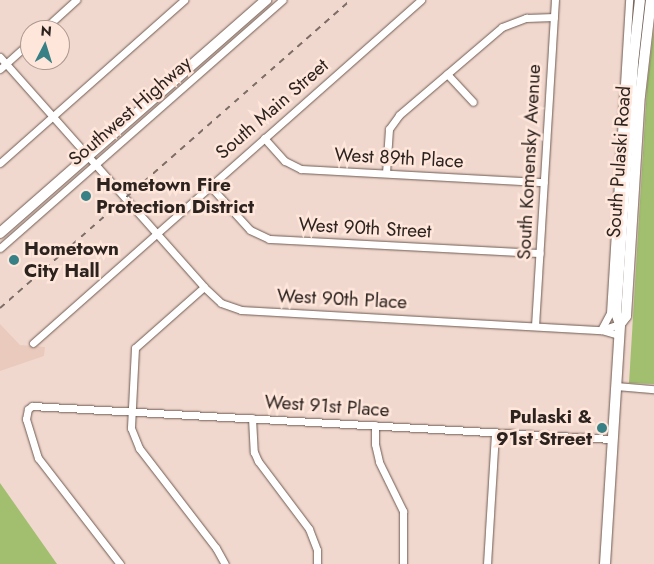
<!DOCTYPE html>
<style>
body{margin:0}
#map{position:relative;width:654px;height:564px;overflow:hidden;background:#f1d8ce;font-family:Jost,sans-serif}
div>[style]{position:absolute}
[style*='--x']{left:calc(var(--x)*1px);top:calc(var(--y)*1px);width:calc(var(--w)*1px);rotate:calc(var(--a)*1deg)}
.built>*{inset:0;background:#eacabc}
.green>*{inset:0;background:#a1bf6f}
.roads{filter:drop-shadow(0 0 1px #6f5a51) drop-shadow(0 0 1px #6f5a51)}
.street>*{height:7px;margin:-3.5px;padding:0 3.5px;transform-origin:3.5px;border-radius:3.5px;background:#fff}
.secondary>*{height:10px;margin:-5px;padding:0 5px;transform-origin:5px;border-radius:5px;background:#fff}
.primary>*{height:10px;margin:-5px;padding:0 5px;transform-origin:5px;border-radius:5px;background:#fff}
.rail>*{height:2px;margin-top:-1px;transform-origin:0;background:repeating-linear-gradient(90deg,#7d6d67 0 6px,transparent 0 12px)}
.dots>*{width:14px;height:14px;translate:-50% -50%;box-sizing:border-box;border:2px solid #ffe6db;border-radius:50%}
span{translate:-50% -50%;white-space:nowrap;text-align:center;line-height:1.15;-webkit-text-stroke:5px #ffe6db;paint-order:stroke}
.street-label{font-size:19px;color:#2c231f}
.poi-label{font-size:19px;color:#2c231f;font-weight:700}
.left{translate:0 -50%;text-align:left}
.right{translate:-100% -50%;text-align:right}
.north{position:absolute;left:20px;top:20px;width:50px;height:50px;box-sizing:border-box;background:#ffe6db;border:1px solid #ab9890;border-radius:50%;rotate:5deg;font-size:14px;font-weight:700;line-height:20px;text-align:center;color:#2c231f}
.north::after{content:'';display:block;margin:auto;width:18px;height:22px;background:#378085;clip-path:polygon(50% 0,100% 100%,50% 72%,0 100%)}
</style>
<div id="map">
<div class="built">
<div style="clip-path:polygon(0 324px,20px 345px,45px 347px,44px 356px,0 371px)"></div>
</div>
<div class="green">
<div style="clip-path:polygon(654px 28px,654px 384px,629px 383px,647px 87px)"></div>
<div style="clip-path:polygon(0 483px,57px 564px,0 564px)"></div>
</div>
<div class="roads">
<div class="street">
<div style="--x:43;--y:30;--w:45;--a:-42.3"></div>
<div style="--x:0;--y:57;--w:307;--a:48.4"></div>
<div style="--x:204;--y:287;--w:23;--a:43"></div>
<div style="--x:221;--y:303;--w:21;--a:19"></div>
<div style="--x:241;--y:310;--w:361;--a:3.2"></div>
<div style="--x:601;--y:330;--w:19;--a:16"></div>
<div style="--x:0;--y:69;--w:40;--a:-42"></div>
<div style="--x:447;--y:74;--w:38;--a:47"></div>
<div style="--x:264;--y:138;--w:31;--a:48"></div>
<div style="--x:285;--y:161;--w:18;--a:27"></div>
<div style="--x:301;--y:169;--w:243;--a:3.1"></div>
<div style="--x:0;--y:163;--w:246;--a:-41.5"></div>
<div style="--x:386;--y:173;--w:44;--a:-86.1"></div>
<div style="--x:389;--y:129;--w:17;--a:-54"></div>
<div style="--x:399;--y:115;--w:135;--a:-40.5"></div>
<div style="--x:502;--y:27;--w:26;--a:-21"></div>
<div style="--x:526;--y:18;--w:28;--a:-2"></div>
<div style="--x:210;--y:186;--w:59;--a:47.7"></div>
<div style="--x:250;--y:230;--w:21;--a:25"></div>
<div style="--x:269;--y:239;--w:271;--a:3"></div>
<div style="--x:0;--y:248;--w:376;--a:-41.3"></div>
<div style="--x:204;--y:287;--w:92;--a:138.5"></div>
<div style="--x:135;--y:348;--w:80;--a:92.9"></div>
<div style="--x:131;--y:428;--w:22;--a:68"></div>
<div style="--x:139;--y:448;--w:126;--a:52.4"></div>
<div style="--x:216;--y:548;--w:18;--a:61"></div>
<div style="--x:535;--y:326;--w:327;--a:-86.5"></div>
<div style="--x:601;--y:330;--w:19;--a:-62"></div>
<div style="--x:610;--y:313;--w:314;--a:-86.5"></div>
<div style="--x:601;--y:330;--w:20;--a:-18"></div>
<div style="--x:33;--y:343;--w:518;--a:-41.48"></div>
<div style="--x:616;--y:386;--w:38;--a:5"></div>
<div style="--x:252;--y:418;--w:34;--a:87"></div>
<div style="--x:254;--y:452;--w:10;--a:66"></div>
<div style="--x:258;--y:461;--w:85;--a:53.1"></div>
<div style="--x:309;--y:529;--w:22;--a:69"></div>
<div style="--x:317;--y:550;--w:14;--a:90"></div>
<div style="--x:375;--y:425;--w:19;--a:90"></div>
<div style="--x:375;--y:444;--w:18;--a:77"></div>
<div style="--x:379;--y:462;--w:55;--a:63.9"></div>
<div style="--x:403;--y:511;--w:53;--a:90"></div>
<div style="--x:120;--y:564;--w:134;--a:-127.7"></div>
<div style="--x:38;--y:458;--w:41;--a:-107.1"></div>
<div style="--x:26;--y:419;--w:10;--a:-79"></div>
<div style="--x:28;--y:409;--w:5;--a:-37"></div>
<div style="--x:32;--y:406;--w:581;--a:3.26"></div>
<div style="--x:487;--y:564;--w:132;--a:-86.5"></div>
</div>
<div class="secondary">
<div style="--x:620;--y:324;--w:10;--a:-53"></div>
<div style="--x:626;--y:316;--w:220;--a:-86.4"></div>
<div style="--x:640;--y:96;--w:97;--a:-83.5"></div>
<div style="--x:605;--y:564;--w:240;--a:-86.4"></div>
<div style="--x:620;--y:324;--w:12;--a:-110"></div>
<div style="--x:616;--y:313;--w:251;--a:-86.1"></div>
<div style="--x:633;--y:63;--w:63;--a:-83.7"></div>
</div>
<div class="primary">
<div style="--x:0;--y:233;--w:354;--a:-41.2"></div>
</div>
</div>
<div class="rail">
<div style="--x:0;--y:308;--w:466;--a:-41.3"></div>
</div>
<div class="dots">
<div style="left:86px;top:196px;background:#378085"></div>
<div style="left:14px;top:260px;background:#378085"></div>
<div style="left:602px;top:428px;background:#378085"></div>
</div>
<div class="street-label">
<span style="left:272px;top:109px;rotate:-41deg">South Main Street</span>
<span style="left:130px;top:111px;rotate:-41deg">Southwest Highway</span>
<span style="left:399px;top:158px;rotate:3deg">West 89th Place</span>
<span style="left:529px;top:162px;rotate:-87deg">South Komensky Avenue</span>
<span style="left:619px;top:162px;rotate:-86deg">South Pulaski Road</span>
<span style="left:365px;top:228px;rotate:3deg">West 90th Street</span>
<span style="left:342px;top:299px;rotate:3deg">West 90th Place</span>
<span style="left:327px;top:406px;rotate:4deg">West 91st Place</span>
</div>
<div class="poi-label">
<span class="left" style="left:96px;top:196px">Hometown Fire<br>Protection District</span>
<span class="left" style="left:24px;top:260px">Hometown<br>City Hall</span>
<span class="right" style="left:592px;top:428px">Pulaski &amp;<br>91st Street</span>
</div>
<div class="north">N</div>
</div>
